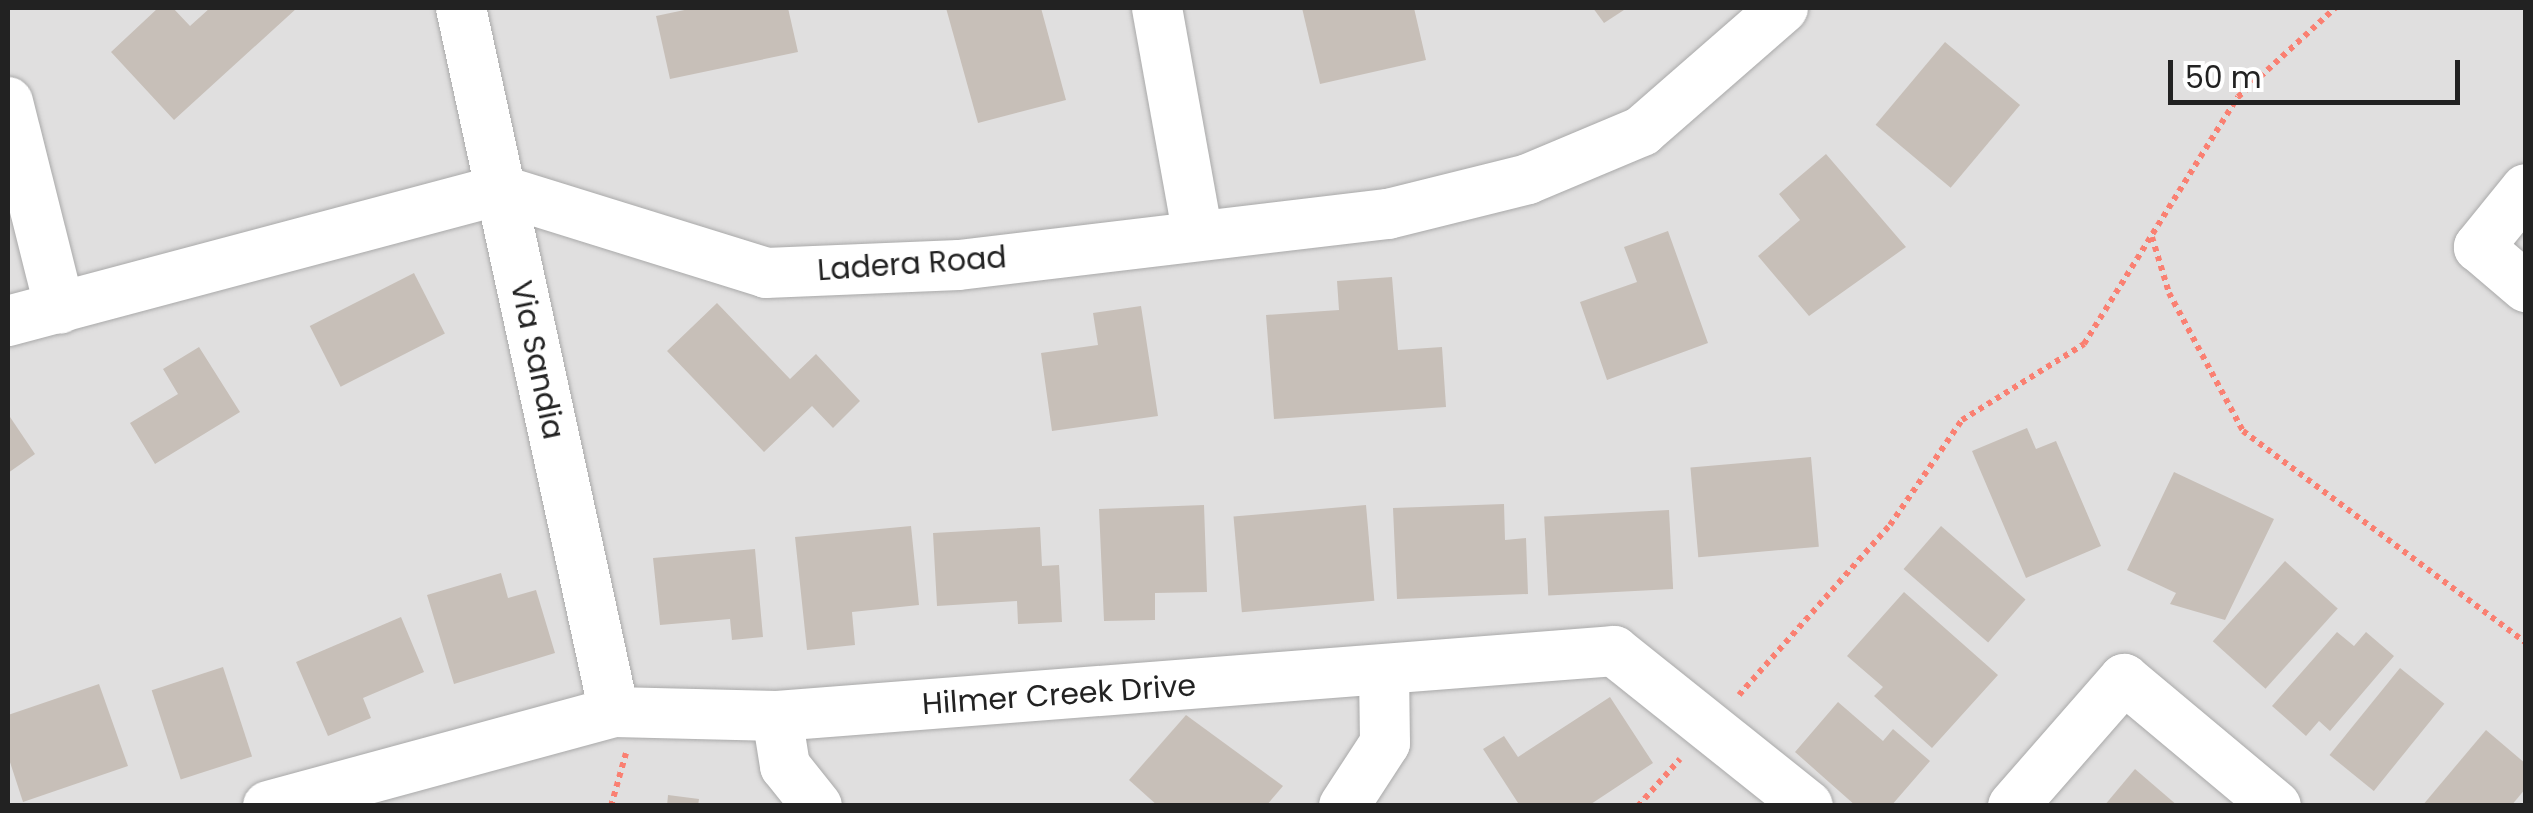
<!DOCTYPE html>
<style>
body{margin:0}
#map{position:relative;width:2533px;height:813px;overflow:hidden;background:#f2efe9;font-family:Poppins,sans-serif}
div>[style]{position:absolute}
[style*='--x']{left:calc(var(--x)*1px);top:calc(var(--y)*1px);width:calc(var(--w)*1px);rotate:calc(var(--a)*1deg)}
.residential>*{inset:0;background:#e0dfdf;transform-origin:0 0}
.building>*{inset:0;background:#c7bfb8;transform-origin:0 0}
.path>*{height:6px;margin-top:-3px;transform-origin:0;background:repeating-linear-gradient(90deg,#fa8072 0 5px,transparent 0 10px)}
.roads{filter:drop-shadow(0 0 2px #a9a9a9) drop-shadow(0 0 2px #a9a9a9)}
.minor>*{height:50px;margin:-25px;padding:0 25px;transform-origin:25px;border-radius:25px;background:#fff}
span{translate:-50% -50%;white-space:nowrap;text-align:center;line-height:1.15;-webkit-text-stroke:8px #fff;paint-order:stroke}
.street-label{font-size:30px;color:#222}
.frame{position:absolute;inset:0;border:10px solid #222;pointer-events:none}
.scale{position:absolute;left:2168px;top:60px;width:292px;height:45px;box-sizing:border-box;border:5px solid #222;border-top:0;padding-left:12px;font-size:30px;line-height:35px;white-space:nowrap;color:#222;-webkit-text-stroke:8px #fff;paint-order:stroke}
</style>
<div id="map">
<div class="residential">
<div style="left:8px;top:8px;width:2517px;height:797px"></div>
</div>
<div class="building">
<div style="clip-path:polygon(158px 8px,173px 8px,190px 26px,210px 8px,297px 8px,174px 120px,111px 52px)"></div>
<div style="clip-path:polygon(694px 8px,788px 8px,798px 52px,670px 79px,656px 16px)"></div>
<div style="clip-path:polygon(946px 8px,1041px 8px,1066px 100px,978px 123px)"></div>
<div style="clip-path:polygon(1302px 8px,1414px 8px,1426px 60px,1320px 84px)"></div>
<div style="clip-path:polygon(1593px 8px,1627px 8px,1604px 23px)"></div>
<div style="left:1945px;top:42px;width:98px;height:108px;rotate:40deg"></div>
<div style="clip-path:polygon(1826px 154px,1906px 247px,1809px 316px,1758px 256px,1800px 220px,1779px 194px)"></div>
<div style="clip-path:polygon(1668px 231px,1708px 343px,1607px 380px,1580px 302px,1637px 282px,1624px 247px)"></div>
<div style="left:414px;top:273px;width:68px;height:117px;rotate:63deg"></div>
<div style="clip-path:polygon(1392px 277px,1398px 350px,1442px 347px,1446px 407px,1274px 419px,1266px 315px,1339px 310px,1337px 281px)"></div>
<div style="clip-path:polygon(717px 303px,790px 379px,816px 354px,860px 401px,833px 428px,812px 406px,764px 452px,667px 351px)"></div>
<div style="clip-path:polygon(1141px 306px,1158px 416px,1052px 431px,1041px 353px,1098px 345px,1093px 313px)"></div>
<div style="clip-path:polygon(199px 347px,240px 412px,155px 464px,130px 423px,178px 394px,163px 369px)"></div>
<div style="clip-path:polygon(8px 414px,35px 454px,8px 473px)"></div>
<div style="clip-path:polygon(2027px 428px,2036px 449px,2056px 441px,2101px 546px,2026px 578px,1972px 451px)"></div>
<div style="left:1811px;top:457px;width:90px;height:121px;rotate:85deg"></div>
<div style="clip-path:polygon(2174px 472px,2274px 519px,2225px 620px,2170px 604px,2176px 593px,2127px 570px)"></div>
<div style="clip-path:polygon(1504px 504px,1505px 540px,1526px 538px,1528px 594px,1397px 599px,1393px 508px)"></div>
<div style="clip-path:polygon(1204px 505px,1207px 592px,1155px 593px,1155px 620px,1104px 621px,1099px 509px)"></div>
<div style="left:1366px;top:505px;width:96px;height:133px;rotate:85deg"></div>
<div style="left:1669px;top:510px;width:79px;height:125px;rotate:87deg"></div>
<div style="clip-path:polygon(911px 526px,919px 605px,852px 612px,855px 645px,807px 650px,795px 537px)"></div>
<div style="left:1941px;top:526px;width:112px;height:57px;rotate:41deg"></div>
<div style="clip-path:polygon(1040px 527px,1042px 566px,1059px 565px,1062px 622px,1018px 624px,1017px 601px,937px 606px,933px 533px)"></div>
<div style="clip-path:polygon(755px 549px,763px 637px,732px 640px,730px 619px,660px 625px,653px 558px)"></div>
<div style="left:2285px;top:561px;width:71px;height:108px;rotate:42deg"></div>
<div style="clip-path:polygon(501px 573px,508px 598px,536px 590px,555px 653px,454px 684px,427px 595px)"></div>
<div style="clip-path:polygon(1904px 592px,1998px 675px,1932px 748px,1874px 696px,1883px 687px,1847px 656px)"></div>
<div style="clip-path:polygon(401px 617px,424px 672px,363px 698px,371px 718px,328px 736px,296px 662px)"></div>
<div style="clip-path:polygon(2337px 632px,2354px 646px,2366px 632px,2394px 656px,2330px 731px,2319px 721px,2306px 736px,2272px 706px)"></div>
<div style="left:223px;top:667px;width:94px;height:75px;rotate:72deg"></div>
<div style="left:2400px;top:668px;width:57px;height:112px;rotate:39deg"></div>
<div style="clip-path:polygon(99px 684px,128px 766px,23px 802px,8px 756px,8px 715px)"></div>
<div style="clip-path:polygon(1610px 697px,1653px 763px,1588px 806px,1520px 806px,1483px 749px,1504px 736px,1518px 757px)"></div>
<div style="clip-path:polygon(1838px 702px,1883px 741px,1893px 729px,1930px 761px,1891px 806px,1856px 806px,1795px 752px)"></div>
<div style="clip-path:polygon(1186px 715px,1283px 786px,1266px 806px,1158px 806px,1129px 780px)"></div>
<div style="clip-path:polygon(2486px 730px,2526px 764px,2526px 788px,2511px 806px,2422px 806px)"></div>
<div style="clip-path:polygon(2135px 769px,2178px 806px,2104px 806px)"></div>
<div style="clip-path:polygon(668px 795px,699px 799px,698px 806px,667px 806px)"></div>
</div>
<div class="path">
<div style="--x:2152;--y:237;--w:59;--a:73.1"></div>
<div style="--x:2169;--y:293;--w:157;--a:61.8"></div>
<div style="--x:2243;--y:431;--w:354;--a:36.8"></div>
<div style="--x:1739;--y:695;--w:227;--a:-48.4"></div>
<div style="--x:1890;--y:525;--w:127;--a:-55.6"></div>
<div style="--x:1962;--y:420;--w:144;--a:-31.9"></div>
<div style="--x:2084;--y:344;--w:291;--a:-58.1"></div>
<div style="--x:2238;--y:97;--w:132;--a:-42.5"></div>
<div style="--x:611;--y:806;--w:55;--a:-74.2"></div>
<div style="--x:1638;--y:806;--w:63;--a:-48.2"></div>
</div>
<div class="roads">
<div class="minor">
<div style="--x:461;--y:8;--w:720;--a:77.74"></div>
<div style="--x:1157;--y:8;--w:231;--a:79.8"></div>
<div style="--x:8;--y:102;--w:213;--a:75.9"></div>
<div style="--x:2526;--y:189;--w:75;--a:129"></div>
<div style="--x:2479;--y:247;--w:62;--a:40.4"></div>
<div style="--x:8;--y:321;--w:509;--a:-14.91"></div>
<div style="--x:500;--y:190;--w:279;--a:17.3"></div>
<div style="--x:766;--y:273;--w:193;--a:-2.4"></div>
<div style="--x:959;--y:265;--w:432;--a:-6.8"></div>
<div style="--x:1388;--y:214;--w:144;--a:-14"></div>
<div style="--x:1528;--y:179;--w:124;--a:-22.8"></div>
<div style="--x:1642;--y:131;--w:187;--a:-41.1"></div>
<div style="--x:777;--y:716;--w:51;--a:80.9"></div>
<div style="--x:785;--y:766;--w:51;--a:51.3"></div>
<div style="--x:268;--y:806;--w:359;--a:-15.2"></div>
<div style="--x:614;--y:712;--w:163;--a:1.4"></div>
<div style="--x:777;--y:716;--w:840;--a:-4.44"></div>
<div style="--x:1614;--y:651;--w:248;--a:38.6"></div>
<div style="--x:1344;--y:806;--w:75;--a:-56.9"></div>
<div style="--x:1385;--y:743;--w:71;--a:-90.8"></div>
<div style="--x:2013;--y:806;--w:169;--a:-48.8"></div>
<div style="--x:2124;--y:679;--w:198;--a:39.9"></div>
</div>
</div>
<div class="street-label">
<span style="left:912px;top:264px;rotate:-4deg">Ladera Road</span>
<span style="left:537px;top:360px;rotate:78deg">Via Sandia</span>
<span style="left:1059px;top:695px;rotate:-4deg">Hilmer Creek Drive</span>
</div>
<div class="frame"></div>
<div class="scale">50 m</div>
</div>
